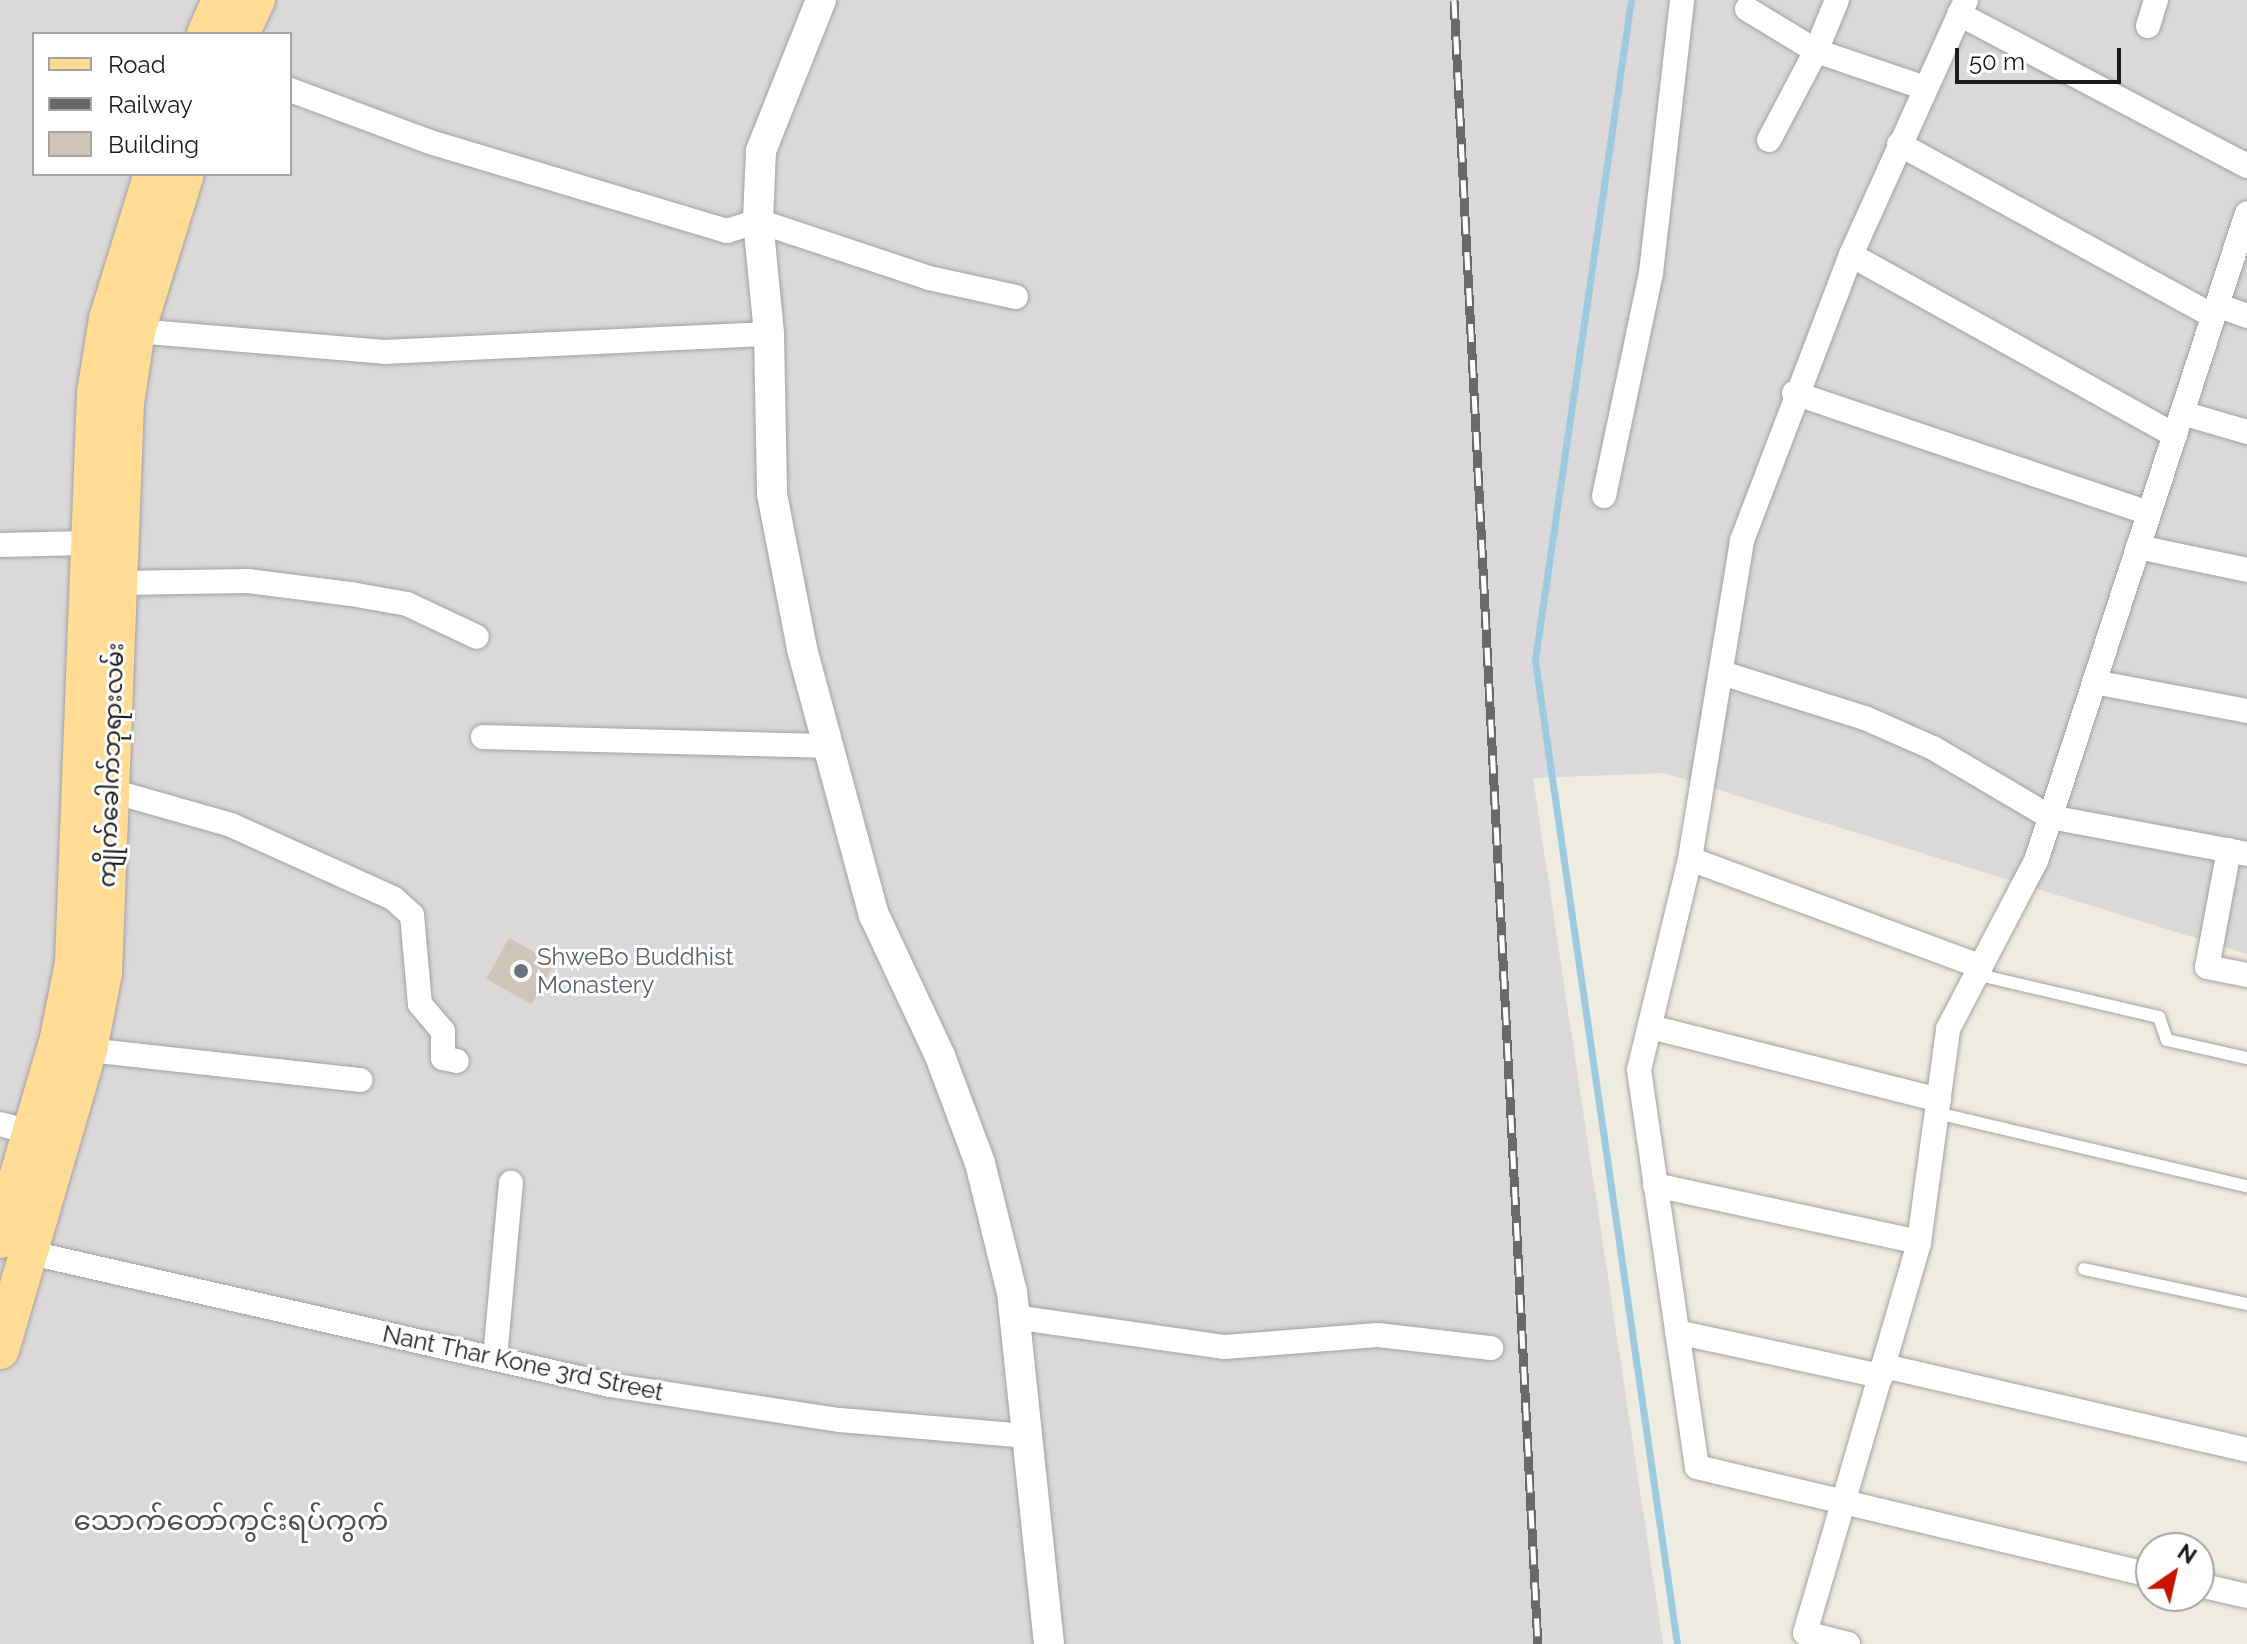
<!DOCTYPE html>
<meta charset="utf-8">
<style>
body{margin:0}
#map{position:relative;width:2247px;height:1644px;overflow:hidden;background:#eeebe0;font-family:Raleway,"Noto Sans Myanmar",sans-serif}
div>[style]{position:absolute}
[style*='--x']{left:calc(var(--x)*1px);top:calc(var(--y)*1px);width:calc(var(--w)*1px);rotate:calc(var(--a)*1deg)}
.residential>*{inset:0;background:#dad8d8}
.stream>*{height:7px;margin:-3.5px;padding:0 3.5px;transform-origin:3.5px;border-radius:3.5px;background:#9dcadf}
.building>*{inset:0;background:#cec4b9;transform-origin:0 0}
.roads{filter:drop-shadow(0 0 2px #a2a2a2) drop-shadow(0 0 2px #a2a2a2)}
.service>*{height:12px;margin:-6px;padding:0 6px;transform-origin:6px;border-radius:6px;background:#fff}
.minor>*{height:24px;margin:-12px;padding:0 12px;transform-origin:12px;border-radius:12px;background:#fff}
.tertiary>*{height:30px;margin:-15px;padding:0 15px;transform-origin:15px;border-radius:15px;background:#fff}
.primary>*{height:38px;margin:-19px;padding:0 19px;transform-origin:19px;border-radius:19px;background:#ffdb94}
.rail>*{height:9px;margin-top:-4.5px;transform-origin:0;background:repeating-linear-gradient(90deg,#fff 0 18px,#696969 0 36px);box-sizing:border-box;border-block:2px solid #696969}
.dots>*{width:22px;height:22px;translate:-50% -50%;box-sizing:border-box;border:4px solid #fff;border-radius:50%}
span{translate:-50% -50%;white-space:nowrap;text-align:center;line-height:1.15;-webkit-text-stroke:6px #fff;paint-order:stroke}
.street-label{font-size:24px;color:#1b1b1b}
.worship-label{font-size:24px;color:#5b616d}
.left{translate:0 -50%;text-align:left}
.quarter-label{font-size:28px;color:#4e4e4e}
.legend{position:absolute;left:32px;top:32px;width:260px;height:144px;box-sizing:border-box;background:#fff;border:2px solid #a4a4a4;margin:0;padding:10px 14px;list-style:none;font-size:24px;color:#1b1b1b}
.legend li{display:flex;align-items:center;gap:16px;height:40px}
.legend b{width:40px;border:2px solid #a4a4a4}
.north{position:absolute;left:2135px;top:1532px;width:80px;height:80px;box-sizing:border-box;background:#fff;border:2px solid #a4a4a4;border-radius:50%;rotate:34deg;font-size:22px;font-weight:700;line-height:32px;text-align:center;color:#1b1b1b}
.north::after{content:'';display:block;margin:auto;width:28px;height:36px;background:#c71300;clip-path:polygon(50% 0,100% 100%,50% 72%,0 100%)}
.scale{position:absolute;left:1955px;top:48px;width:166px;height:36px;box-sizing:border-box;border:4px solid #1b1b1b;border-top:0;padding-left:10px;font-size:24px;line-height:28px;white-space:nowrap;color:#1b1b1b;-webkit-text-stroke:6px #fff;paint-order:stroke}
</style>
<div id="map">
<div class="residential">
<div style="clip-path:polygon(evenodd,0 0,2247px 0,2247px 954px,1664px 773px,1533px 778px,1663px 1644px,0 1644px,0 0,34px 34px,290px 34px,290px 174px,34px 174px,34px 34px)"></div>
</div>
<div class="stream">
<div style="--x:1631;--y:0;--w:667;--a:98.28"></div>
<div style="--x:1535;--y:660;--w:994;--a:81.79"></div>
</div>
<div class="building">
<div style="left:509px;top:938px;width:52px;height:47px;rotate:29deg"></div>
</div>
<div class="roads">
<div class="service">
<div style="--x:1975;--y:974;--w:189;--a:13.2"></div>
<div style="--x:2159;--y:1017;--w:24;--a:71"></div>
<div style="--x:2167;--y:1040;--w:82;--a:12.7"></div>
<div style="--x:1937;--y:1113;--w:318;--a:13.3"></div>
<div style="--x:2084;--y:1269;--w:167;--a:12.1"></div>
</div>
<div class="minor">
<div style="--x:1966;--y:0;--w:280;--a:114.3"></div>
<div style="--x:1851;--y:255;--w:306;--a:110.9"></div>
<div style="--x:1742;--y:541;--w:322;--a:99.3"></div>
<div style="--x:1690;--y:859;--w:217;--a:103.6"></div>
<div style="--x:1639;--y:1070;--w:401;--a:81.7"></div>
<div style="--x:1697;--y:1467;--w:467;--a:13.4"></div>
<div style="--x:1747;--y:9;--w:81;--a:31.3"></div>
<div style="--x:1816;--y:51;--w:55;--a:-67.6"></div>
<div style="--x:1959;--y:14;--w:326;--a:27.8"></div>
<div style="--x:2148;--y:26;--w:27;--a:-73"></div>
<div style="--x:290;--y:90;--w:149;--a:20.4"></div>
<div style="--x:430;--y:142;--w:310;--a:16.7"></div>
<div style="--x:727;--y:231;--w:33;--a:-18"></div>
<div style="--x:758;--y:221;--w:180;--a:18.4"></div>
<div style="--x:929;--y:278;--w:89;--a:12.3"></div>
<div style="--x:1769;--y:140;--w:101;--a:-62.2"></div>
<div style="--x:1816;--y:51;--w:115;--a:18.7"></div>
<div style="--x:1899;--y:144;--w:358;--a:28.7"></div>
<div style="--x:1851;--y:255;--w:371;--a:29.1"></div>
<div style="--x:2217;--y:305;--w:32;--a:20"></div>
<div style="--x:136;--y:331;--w:249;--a:4.8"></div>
<div style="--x:384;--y:352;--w:385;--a:-2.7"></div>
<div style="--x:1794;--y:393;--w:375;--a:18.7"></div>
<div style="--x:2182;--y:413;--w:68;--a:16.3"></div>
<div style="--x:1604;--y:496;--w:228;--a:-78.1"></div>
<div style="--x:1651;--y:273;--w:275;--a:-83.5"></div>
<div style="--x:0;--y:545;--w:87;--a:-1.3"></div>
<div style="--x:2138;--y:547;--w:111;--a:11.9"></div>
<div style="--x:116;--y:583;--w:132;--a:-0.9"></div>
<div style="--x:248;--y:581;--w:104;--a:7.2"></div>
<div style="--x:351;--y:594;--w:57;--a:10.1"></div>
<div style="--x:407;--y:604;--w:77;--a:25.2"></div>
<div style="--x:1722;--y:673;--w:150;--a:17.5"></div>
<div style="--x:1865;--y:718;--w:74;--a:23.8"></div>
<div style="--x:1933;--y:748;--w:136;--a:30.5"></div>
<div style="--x:2050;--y:817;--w:200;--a:10.6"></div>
<div style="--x:2094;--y:682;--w:156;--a:10.7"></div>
<div style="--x:483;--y:737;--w:346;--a:1.5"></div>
<div style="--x:112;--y:791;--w:124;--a:15.9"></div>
<div style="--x:231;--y:825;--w:178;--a:24.3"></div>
<div style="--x:393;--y:898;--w:25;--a:42"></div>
<div style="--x:412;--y:915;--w:89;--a:84.9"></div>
<div style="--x:420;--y:1004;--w:35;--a:50"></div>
<div style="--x:443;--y:1031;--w:27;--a:90"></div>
<div style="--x:443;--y:1058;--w:14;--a:12"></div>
<div style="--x:2229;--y:850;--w:119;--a:100.6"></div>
<div style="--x:2207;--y:967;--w:41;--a:11.3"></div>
<div style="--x:1690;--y:859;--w:308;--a:20.3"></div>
<div style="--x:1651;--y:1027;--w:297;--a:14.2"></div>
<div style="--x:88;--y:1050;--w:274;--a:6.3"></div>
<div style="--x:0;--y:1124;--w:30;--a:15"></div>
<div style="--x:1655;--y:1185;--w:270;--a:12.2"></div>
<div style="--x:18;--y:1250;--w:607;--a:12.85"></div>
<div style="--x:610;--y:1385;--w:233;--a:8.7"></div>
<div style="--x:840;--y:1420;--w:186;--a:4.9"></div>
<div style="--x:1014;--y:1317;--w:213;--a:8.1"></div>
<div style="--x:1225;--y:1347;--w:153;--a:-4.5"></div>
<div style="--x:1378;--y:1335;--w:114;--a:6.6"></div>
<div style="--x:1677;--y:1332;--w:209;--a:12.2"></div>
<div style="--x:495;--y:1358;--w:176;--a:-84.8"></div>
<div style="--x:1884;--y:1366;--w:373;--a:13"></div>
<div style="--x:2199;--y:1585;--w:49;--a:12.9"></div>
<div style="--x:1848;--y:1644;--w:44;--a:-165.7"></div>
<div style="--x:1805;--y:1633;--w:407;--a:-73.7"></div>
<div style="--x:1919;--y:1242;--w:215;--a:-82.2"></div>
<div style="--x:1948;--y:1029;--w:190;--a:-62.4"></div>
<div style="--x:2036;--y:861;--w:681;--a:-71.96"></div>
</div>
<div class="tertiary">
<div style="--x:821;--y:0;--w:162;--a:111.7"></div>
<div style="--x:761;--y:151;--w:70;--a:92.5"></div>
<div style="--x:758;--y:221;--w:114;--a:84.4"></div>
<div style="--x:769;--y:334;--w:160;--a:88.9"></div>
<div style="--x:772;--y:494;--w:158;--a:79"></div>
<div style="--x:802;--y:649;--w:276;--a:74.9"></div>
<div style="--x:874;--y:915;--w:156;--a:64.9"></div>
<div style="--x:940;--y:1056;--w:114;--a:69.5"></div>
<div style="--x:980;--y:1163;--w:133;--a:76.1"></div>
<div style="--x:1012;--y:1292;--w:354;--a:84"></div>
</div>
<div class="primary">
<div style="--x:206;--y:34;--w:37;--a:-66"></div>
<div style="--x:240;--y:34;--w:38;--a:-65"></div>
<div style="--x:0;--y:1239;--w:209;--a:-73.6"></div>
<div style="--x:59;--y:1038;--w:76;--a:-78.7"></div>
<div style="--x:74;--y:963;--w:570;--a:-87.79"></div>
<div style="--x:96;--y:393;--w:75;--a:-80.8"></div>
<div style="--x:108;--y:319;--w:152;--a:-72.8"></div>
<div style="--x:0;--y:1350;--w:313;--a:-73.7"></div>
<div style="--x:88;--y:1050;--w:78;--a:-79"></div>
<div style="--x:103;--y:973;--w:570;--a:-87.79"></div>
<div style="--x:125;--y:403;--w:73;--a:-81.3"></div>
<div style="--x:136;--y:331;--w:164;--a:-72.7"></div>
</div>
</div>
<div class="rail">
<div style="--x:1454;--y:0;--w:1646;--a:87.08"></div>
</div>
<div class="dots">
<div style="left:521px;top:971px;background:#6b7280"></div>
</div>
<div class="street-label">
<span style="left:111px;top:765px;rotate:-88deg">ကျိုက်ခေါက်ဘုရားလမ်း</span>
<span style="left:523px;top:1363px;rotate:12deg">Nant Thar Kone 3rd Street</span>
</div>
<div class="worship-label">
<span class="left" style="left:537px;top:971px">ShweBo Buddhist<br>Monastery</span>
</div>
<div class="quarter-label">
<span style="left:231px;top:1521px">သောက်တော်ကွင်းရပ်ကွက်</span>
</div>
<ul class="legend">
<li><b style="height:10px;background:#ffdb94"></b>Road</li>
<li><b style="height:10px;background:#696969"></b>Railway</li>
<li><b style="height:22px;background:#cec4b9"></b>Building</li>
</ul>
<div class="north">N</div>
<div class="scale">50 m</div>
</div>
